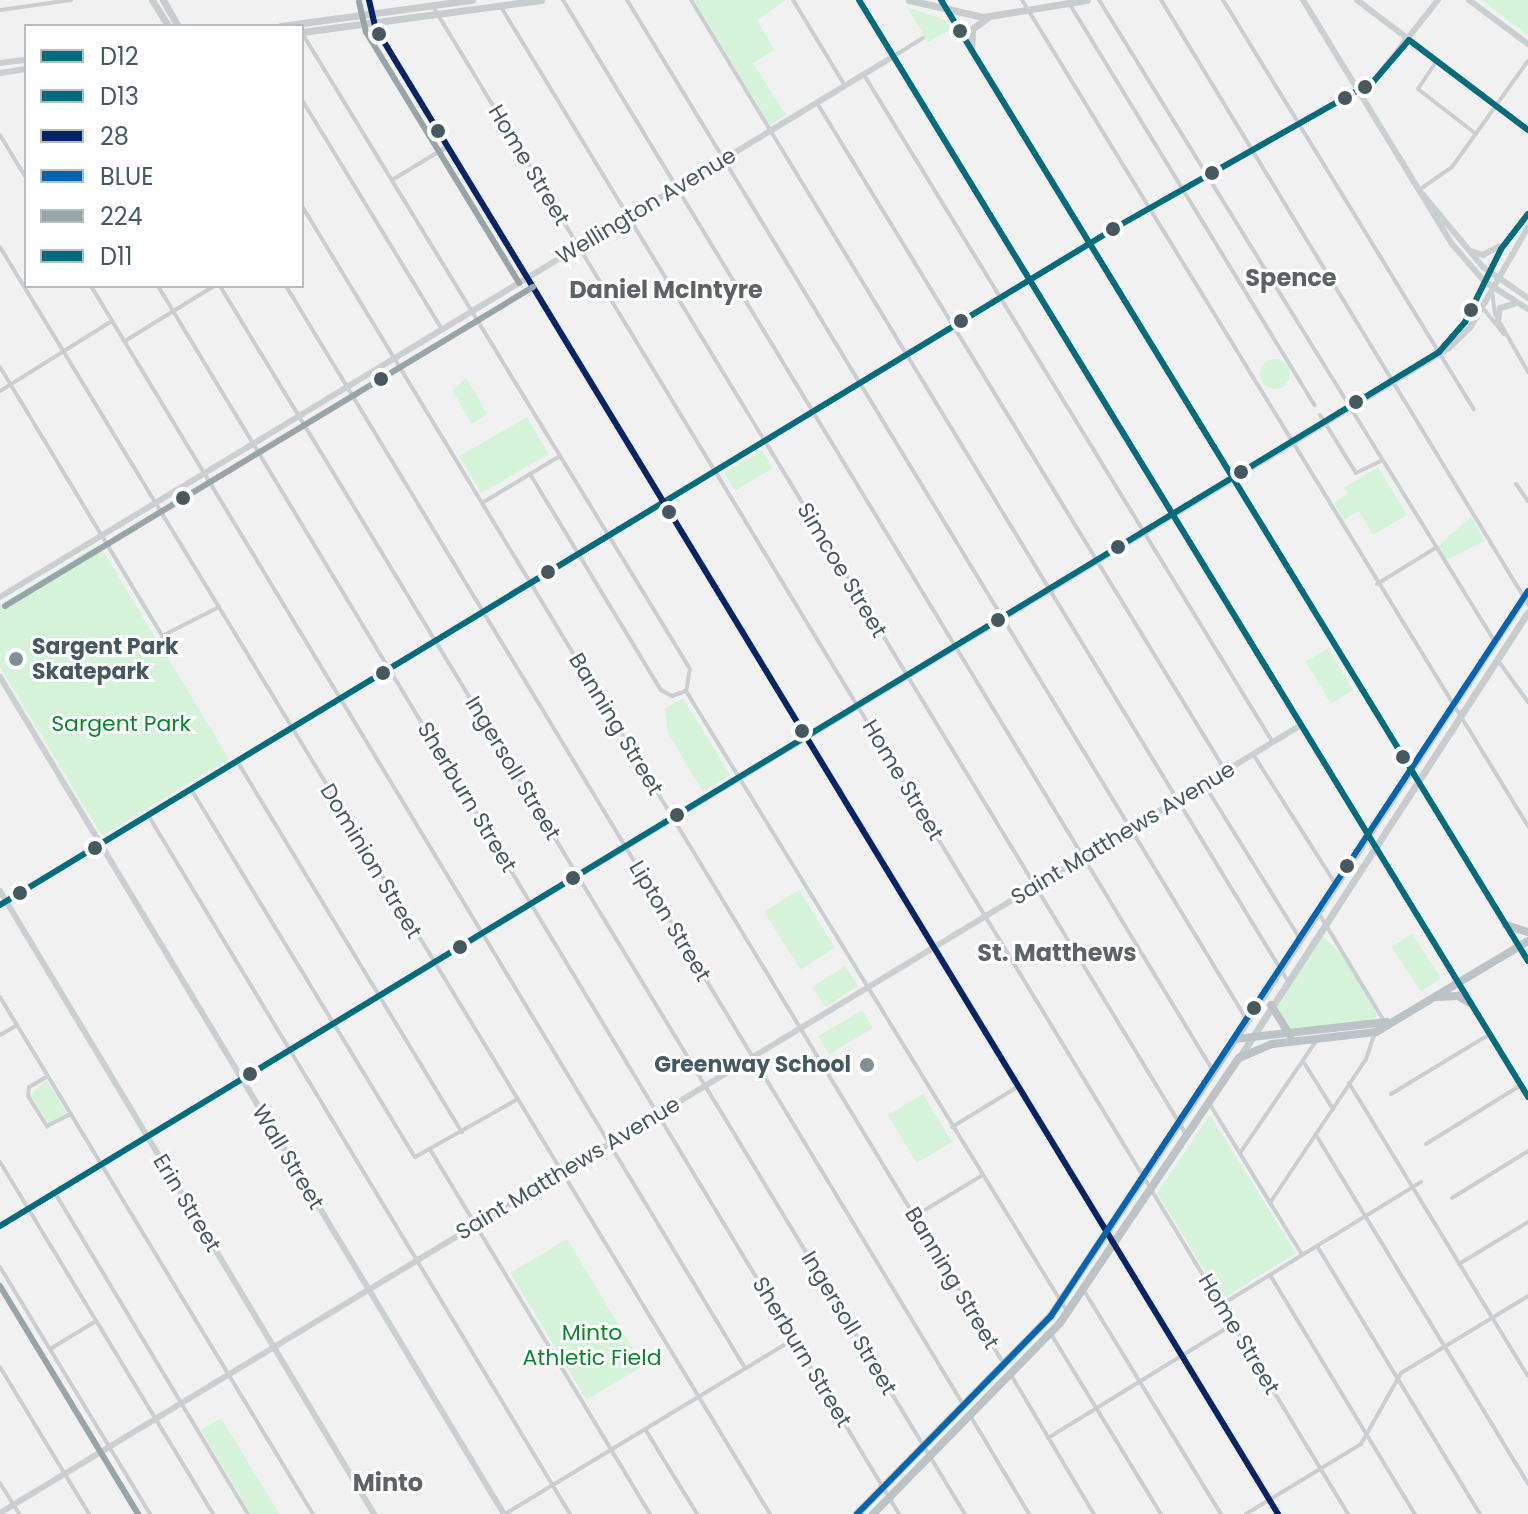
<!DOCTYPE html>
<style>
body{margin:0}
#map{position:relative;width:1528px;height:1514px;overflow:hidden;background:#f2f1f1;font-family:Poppins,sans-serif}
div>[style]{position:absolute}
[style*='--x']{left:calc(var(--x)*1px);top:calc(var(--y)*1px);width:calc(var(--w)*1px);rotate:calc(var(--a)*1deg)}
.green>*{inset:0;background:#d4f3d9;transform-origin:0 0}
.round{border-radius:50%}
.street>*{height:4px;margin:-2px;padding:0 2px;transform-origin:2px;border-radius:2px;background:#caced0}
.secondary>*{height:6px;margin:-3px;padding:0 3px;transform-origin:3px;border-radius:3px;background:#cacfd2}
.primary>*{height:7px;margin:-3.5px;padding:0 3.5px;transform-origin:3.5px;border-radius:3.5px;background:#c7ccce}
.highway>*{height:8px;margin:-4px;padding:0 4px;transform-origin:4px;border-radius:4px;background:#bcc3c6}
.bus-1>*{height:6px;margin:-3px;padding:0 3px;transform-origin:3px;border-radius:3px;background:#026c7e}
.bus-2>*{height:6px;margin:-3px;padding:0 3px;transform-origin:3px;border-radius:3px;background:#026c7e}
.bus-3>*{height:6px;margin:-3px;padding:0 3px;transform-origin:3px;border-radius:3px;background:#052465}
.bus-4>*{height:6px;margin:-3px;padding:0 3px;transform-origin:3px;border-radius:3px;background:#0064b1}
.bus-5>*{height:6px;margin:-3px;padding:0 3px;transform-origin:3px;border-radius:3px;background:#99a4a8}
.bus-6>*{height:6px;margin:-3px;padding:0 3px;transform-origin:3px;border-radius:3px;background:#026c7e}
.dots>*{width:22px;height:22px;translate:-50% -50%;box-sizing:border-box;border:4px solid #fff;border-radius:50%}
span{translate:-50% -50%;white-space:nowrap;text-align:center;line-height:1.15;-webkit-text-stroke:6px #fff;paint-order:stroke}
.street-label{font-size:22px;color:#465960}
.poi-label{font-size:22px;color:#465960;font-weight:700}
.left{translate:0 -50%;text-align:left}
.right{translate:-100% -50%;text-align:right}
.park-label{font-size:22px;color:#0d852f}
.neighbourhood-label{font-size:24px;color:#5c6366;font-weight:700}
.legend{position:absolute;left:24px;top:24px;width:280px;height:264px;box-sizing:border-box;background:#fff;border:2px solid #b5bdbf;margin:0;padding:10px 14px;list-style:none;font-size:24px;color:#465960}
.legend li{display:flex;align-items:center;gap:16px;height:40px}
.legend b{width:40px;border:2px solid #b5bdbf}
</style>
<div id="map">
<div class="green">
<div style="clip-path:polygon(694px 0,786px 0,757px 20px,774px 50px,753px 63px,786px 115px,770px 125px)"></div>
<div style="clip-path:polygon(1481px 0,1528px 0,1528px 35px)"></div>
<div style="clip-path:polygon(907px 7px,945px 20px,951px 29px,928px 42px)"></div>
<div class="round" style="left:1260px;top:359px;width:30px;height:30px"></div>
<div style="clip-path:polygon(466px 378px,487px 414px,472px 424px,452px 391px)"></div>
<div style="left:527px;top:417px;width:43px;height:78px;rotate:60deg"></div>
<div style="left:762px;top:450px;width:21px;height:44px;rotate:59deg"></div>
<div style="clip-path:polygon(1378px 467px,1407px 515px,1373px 535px,1359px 511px,1344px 520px,1334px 503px,1348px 494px,1344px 488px)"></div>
<div style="clip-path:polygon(1471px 517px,1485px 541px,1446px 560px,1438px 546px)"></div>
<div style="clip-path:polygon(99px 544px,229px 759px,102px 836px,0 667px,0 605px)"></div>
<div style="left:1328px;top:648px;width:49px;height:26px;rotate:59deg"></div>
<div style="clip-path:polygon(683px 698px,730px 775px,703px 792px,668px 733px,665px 709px)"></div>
<div style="left:799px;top:890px;width:68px;height:41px;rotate:58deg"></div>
<div style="left:1412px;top:934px;width:53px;height:24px;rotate:57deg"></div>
<div style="clip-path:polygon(1322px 935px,1344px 957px,1378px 1016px,1368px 1023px,1288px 1030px,1276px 1010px)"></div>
<div style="left:845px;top:966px;width:24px;height:39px;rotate:57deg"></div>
<div style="left:862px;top:1010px;width:21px;height:51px;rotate:59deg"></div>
<div style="clip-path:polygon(47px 1080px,67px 1113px,49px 1124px,30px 1095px)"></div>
<div style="left:923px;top:1094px;width:56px;height:41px;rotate:59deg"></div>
<div style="clip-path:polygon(1210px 1115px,1296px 1253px,1222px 1299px,1157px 1193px)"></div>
<div style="left:567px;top:1239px;width:148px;height:66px;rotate:59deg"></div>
<div style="clip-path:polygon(221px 1418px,277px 1510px,279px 1514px,251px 1514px,201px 1430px)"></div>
</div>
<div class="street">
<div style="--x:563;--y:0;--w:1251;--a:58.74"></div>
<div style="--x:627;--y:0;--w:1194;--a:58.71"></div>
<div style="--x:691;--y:0;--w:1147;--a:58.69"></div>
<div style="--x:793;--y:0;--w:100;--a:58.8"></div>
<div style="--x:1022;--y:0;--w:969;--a:58.51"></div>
<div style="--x:1099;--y:0;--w:754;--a:58.33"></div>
<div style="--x:1161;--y:0;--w:707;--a:58.72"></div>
<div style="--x:1223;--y:0;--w:480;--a:58.5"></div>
<div style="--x:1069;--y:3;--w:471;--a:58.6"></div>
<div style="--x:432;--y:5;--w:1765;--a:58.74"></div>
<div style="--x:501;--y:7;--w:1319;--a:58.71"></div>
<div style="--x:0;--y:10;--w:72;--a:-8"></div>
<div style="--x:302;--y:33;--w:745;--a:58.61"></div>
<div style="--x:690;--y:669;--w:22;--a:100"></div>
<div style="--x:894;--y:56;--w:34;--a:-32"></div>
<div style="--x:1436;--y:62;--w:32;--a:124"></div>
<div style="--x:1418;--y:89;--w:73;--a:37.8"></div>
<div style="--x:864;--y:75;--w:781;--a:58.51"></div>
<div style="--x:302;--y:100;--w:268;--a:58.6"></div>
<div style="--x:817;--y:103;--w:782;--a:58.55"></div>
<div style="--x:0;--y:135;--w:50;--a:58.8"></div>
<div style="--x:392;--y:180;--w:66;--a:-31.3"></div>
<div style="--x:1419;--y:190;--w:40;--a:-34.9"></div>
<div style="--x:1452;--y:167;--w:130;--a:-54.4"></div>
<div style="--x:302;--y:206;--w:1354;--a:58.78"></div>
<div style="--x:0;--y:247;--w:1483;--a:58.71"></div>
<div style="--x:91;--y:286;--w:1264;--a:58.85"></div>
<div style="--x:158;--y:286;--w:1434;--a:58.89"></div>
<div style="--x:220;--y:286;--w:1436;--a:58.76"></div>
<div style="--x:286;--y:286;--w:1309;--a:58.81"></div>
<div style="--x:1492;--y:292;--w:22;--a:82"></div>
<div style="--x:1495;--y:314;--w:67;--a:60.4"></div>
<div style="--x:1482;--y:307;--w:35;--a:51"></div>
<div style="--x:125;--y:341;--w:105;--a:-31.7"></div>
<div style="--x:0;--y:367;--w:314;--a:58.9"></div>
<div style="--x:162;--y:636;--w:64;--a:-27"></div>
<div style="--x:0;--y:391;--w:132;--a:-32"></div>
<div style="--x:1320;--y:415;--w:68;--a:58.2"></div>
<div style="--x:1356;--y:473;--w:28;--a:-26"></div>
<div style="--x:530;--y:474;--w:253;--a:58.8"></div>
<div style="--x:661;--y:690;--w:13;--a:29"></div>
<div style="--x:672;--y:696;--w:15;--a:-20"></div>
<div style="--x:1516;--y:484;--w:21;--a:55"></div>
<div style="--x:482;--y:503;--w:91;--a:-31.1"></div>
<div style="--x:1377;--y:584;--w:67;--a:-31.6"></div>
<div style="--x:1497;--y:659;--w:53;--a:54.2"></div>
<div style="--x:686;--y:691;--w:730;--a:58.44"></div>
<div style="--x:1253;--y:754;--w:155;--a:57.6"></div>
<div style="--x:237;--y:761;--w:434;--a:58.8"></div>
<div style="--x:1204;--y:784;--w:182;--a:58.2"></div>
<div style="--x:191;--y:789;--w:431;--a:58.7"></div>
<div style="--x:415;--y:1157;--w:116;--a:-29.4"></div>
<div style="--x:148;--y:815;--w:817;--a:58.88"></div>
<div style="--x:1318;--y:912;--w:127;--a:58.8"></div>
<div style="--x:0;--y:997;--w:604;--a:58.81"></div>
<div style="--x:0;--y:1035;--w:20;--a:-30"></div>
<div style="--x:1303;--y:1061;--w:57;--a:58"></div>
<div style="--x:48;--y:1076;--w:22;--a:150"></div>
<div style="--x:29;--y:1087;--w:9;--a:96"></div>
<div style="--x:28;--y:1096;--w:36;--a:58"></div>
<div style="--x:47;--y:1126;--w:27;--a:-27"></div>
<div style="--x:1349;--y:1083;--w:343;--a:58.6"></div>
<div style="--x:1391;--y:1094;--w:116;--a:-31.2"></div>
<div style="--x:1209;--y:1103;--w:178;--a:58.5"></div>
<div style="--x:952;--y:1127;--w:79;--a:-31.5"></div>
<div style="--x:1316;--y:1135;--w:408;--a:58.7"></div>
<div style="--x:1426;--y:1144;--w:112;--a:-31.8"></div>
<div style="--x:431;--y:1151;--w:424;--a:58.9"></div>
<div style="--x:1240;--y:1153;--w:135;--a:-55.8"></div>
<div style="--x:0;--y:1162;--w:411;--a:58.8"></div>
<div style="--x:55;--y:1193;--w:375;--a:59"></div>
<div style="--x:1452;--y:1198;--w:89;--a:-31.7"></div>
<div style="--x:1270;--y:1203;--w:173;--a:-56.3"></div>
<div style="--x:1366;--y:1059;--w:28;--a:-71"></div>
<div style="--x:915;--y:1216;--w:77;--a:-31.2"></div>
<div style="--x:1114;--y:1243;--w:317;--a:58.8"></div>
<div style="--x:1317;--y:1246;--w:314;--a:58.7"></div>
<div style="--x:1459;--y:1264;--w:81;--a:-31.3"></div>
<div style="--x:0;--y:1267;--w:289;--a:58.7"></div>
<div style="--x:1270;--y:1275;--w:280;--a:58.8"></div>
<div style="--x:1083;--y:1289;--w:264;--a:58.5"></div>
<div style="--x:1221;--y:1305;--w:235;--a:-31.6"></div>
<div style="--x:1051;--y:1334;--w:211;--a:58.6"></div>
<div style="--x:50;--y:1349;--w:54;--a:-31.3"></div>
<div style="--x:0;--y:1367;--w:172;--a:58.8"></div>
<div style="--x:1011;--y:1375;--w:162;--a:59.2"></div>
<div style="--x:971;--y:1417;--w:113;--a:59.1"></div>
<div style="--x:645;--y:1429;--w:100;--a:58.5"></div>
<div style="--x:1048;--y:1438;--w:217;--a:-31.6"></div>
<div style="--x:0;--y:1483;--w:36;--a:58"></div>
<div style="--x:505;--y:1514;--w:338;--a:-31.2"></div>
<div style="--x:1246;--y:1514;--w:135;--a:-31.3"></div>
<div style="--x:1361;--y:1444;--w:81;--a:-60.6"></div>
<div style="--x:1401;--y:1373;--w:149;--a:-31.2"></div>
</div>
<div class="secondary">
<div style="--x:369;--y:0;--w:28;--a:77"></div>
<div style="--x:375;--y:27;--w:1423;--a:58.71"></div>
<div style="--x:859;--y:0;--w:1285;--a:58.62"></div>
<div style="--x:941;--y:0;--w:1126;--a:58.58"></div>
<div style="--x:1303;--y:0;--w:286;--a:58.6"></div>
<div style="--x:1452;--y:244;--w:49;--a:49.1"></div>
<div style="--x:1484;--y:281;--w:52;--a:32.5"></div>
<div style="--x:1357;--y:0;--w:215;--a:37.2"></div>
<div style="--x:1469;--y:0;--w:74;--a:36.7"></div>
<div style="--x:0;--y:63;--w:26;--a:-7"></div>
<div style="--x:0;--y:73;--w:26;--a:-9"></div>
<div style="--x:1419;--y:190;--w:100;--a:50.3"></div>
<div style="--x:1483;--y:267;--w:55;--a:34.6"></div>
<div style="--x:1471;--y:251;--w:13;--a:18"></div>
<div style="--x:1483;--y:255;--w:19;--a:-28"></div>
<div style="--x:1498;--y:321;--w:13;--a:-81"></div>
<div style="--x:1500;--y:308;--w:15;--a:-16"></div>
<div style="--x:1441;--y:350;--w:37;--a:-49"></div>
<div style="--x:1465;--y:322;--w:81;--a:-63.7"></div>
<div style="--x:1501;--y:249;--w:44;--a:-52.4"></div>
<div style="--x:0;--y:597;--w:1045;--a:-31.18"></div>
<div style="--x:0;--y:677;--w:977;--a:58.95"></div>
<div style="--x:0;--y:891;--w:727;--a:59.02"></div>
<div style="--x:0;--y:905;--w:1310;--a:-31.26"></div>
<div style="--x:1120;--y:225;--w:291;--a:-29.5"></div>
<div style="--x:1373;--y:82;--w:105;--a:-51.6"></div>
<div style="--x:0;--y:1226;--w:1694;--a:-31.21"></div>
<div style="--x:1449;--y:348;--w:29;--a:-44"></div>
<div style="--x:1470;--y:328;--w:116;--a:-60.1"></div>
<div style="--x:0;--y:1513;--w:1521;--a:-31.2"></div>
</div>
<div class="primary">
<div style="--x:152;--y:0;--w:31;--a:58"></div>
<div style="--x:163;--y:0;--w:30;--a:60"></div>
<div style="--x:909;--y:0;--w:76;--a:12.9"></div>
<div style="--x:983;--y:17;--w:105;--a:-9.3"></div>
<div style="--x:281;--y:26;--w:193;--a:-7.8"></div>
<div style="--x:302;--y:32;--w:241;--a:-7.6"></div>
<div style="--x:971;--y:50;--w:21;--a:-87"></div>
<div style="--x:972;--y:29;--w:19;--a:-36"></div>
<div style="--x:1235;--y:1039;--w:535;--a:-56.81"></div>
<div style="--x:1239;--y:1058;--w:531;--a:-57.06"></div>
</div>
<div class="highway">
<div style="--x:1506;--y:925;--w:23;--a:18"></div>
<div style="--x:1437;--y:997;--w:21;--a:-3"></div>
<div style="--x:1458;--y:996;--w:14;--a:30"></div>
<div style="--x:1271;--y:1005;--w:36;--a:58"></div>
<div style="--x:857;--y:1514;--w:277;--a:-45.6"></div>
<div style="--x:1051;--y:1316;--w:333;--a:-56.4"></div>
<div style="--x:1235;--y:1039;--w:153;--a:-6.4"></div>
<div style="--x:873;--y:1514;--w:267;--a:-45.6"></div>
<div style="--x:1060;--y:1323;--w:320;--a:-56"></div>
<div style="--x:1239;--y:1058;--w:36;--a:-23"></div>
<div style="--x:1272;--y:1044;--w:105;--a:-6.6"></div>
<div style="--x:1376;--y:1032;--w:177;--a:-30.9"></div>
</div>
<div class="bus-1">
<div style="--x:0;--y:1226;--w:1684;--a:-31.27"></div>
<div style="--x:1439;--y:352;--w:40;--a:-49"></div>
<div style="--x:1465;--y:322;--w:81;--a:-63.7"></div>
<div style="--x:1501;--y:249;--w:44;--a:-52.4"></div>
</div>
<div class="bus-2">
<div style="--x:1409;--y:40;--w:149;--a:37.1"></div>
<div style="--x:0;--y:905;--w:1310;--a:-31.26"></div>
<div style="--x:1120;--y:225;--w:291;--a:-29.5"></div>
<div style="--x:1373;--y:82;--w:55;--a:-49.4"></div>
</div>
<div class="bus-3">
<div style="--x:369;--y:0;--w:28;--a:77"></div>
<div style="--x:375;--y:27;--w:1740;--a:58.73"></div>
</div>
<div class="bus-4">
<div style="--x:857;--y:1514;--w:277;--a:-45.6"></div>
<div style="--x:1051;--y:1316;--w:868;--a:-56.66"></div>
</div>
<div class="bus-5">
<div style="--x:359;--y:2;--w:31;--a:77"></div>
<div style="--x:366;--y:32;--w:294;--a:58.6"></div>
<div style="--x:5;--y:606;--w:617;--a:-31.14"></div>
<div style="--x:0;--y:1286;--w:267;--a:58.8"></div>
</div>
<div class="bus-6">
<div style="--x:859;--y:0;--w:1285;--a:58.62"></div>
<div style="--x:941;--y:0;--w:1126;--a:58.58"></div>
</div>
<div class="dots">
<div style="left:960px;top:31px;background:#465960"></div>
<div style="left:379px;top:34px;background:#465960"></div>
<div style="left:1365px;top:87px;background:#465960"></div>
<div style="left:1345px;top:98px;background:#465960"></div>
<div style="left:438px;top:131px;background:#465960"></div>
<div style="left:1212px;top:173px;background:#465960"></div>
<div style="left:1113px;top:229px;background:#465960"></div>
<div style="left:1471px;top:310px;background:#465960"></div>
<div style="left:961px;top:321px;background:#465960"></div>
<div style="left:381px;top:379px;background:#465960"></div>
<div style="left:1356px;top:402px;background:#465960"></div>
<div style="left:1241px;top:472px;background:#465960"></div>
<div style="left:183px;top:498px;background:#465960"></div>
<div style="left:669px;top:512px;background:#465960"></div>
<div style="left:1118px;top:547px;background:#465960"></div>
<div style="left:548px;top:572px;background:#465960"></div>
<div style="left:998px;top:620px;background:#465960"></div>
<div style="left:16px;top:659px;background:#828e93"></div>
<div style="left:383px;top:673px;background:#465960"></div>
<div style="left:802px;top:731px;background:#465960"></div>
<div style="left:1403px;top:757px;background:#465960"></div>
<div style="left:677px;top:815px;background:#465960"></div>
<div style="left:95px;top:848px;background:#465960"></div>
<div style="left:1347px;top:866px;background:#465960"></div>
<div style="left:573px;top:878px;background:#465960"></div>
<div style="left:20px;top:893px;background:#465960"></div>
<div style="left:460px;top:947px;background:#465960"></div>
<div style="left:1254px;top:1008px;background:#465960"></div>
<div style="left:867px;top:1065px;background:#828e93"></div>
<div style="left:250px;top:1074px;background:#465960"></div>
</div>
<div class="street-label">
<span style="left:529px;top:165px;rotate:59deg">Home Street</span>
<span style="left:646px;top:206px;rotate:-31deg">Wellington Avenue</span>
<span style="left:842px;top:570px;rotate:59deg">Simcoe Street</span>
<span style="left:616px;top:724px;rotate:59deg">Banning Street</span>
<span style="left:513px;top:768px;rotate:59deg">Ingersoll Street</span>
<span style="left:903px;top:780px;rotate:59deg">Home Street</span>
<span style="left:467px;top:797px;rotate:59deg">Sherburn Street</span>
<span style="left:1123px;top:833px;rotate:-31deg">Saint Matthews Avenue</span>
<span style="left:371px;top:861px;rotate:59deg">Dominion Street</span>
<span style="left:670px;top:921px;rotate:59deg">Lipton Street</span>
<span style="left:288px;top:1157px;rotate:59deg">Wall Street</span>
<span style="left:568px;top:1168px;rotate:-31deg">Saint Matthews Avenue</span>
<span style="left:187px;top:1203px;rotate:59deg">Erin Street</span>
<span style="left:952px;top:1278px;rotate:59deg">Banning Street</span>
<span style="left:849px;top:1323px;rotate:59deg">Ingersoll Street</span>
<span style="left:1239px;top:1334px;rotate:59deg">Home Street</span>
<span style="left:802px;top:1352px;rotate:59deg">Sherburn Street</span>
</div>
<div class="poi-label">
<span class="left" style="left:32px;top:659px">Sargent Park<br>Skatepark</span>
<span class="right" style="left:851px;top:1065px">Greenway School</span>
</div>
<div class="park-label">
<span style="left:121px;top:724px">Sargent Park</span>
<span style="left:592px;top:1345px">Minto<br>Athletic Field</span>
</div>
<div class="neighbourhood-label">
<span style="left:1291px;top:278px">Spence</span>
<span style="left:666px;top:290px">Daniel McIntyre</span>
<span style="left:1057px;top:953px">St. Matthews</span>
<span style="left:388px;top:1483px">Minto</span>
</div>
<ul class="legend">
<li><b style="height:10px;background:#026c7e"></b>D12</li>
<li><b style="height:10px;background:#026c7e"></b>D13</li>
<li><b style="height:10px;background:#052465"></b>28</li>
<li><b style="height:10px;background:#0064b1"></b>BLUE</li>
<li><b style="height:10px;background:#99a4a8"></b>224</li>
<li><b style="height:10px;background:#026c7e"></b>D11</li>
</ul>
</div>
